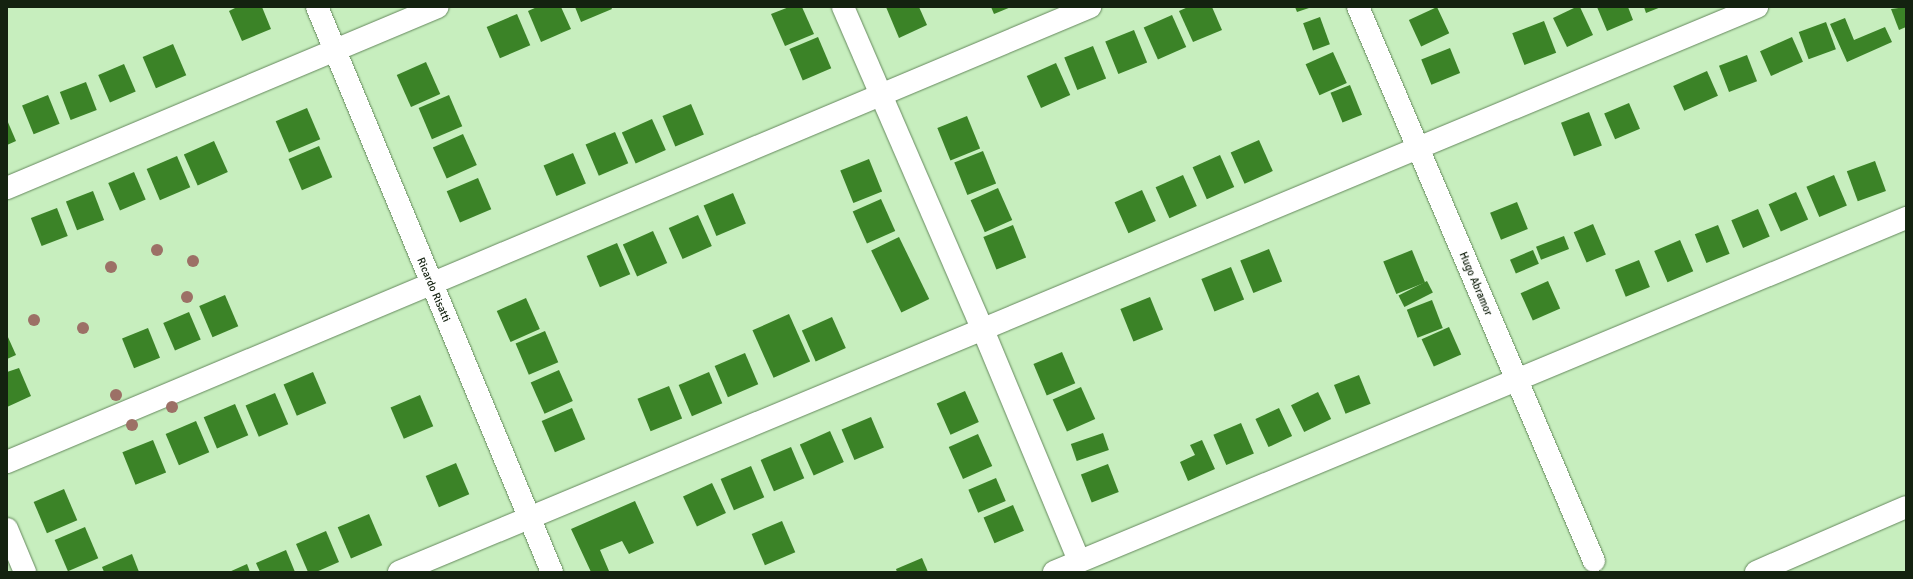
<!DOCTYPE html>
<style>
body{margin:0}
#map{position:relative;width:1913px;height:579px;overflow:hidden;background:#c7eebe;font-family:Signika,sans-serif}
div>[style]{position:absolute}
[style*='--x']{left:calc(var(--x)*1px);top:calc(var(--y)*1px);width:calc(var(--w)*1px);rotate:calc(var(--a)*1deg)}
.building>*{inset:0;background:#3b8327;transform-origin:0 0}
.roads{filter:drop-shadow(0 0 1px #65885d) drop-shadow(0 0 1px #65885d)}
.minor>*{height:22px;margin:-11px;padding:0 11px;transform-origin:11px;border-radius:11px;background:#fff}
.trees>*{width:12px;height:12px;margin:-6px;border-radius:50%;background:#9c7066}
span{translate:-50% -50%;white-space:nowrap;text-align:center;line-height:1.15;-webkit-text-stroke:3px #fff;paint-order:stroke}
.street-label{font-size:11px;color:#142210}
.frame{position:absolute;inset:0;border:8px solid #142210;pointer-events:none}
</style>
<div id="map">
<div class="building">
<div style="clip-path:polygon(237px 7px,262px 7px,271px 29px,242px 41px,229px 11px)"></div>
<div style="clip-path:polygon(537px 7px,561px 7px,571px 29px,541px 42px,528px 11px)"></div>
<div style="clip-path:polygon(575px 7px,611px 7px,612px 9px,581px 22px)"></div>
<div style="clip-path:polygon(789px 7px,802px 7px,814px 34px,785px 46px,771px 14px)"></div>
<div style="clip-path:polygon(886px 7px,919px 7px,927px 25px,899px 38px)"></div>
<div style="clip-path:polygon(991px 7px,1011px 7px,994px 14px)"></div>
<div style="clip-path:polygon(1188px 7px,1212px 7px,1222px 30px,1193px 42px,1179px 11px)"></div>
<div style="clip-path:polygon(1295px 7px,1312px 7px,1297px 12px)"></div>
<div style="left:1437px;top:7px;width:29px;height:31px;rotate:65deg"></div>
<div style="clip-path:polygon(1576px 7px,1580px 7px,1593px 35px,1567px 47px,1553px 18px)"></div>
<div style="clip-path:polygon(1597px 7px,1628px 7px,1633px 20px,1607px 31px)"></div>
<div style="clip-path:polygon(1644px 7px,1661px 7px,1646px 13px)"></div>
<div style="clip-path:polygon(1906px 7px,1906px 27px,1899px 30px,1891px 9px)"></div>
<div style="left:517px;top:14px;width:34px;height:33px;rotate:67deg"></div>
<div style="left:1172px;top:15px;width:35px;height:31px;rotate:66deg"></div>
<div style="left:1320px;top:17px;width:29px;height:18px;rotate:70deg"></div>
<div style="clip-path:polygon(1845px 18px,1854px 40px,1885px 27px,1892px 42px,1847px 62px,1830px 24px)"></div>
<div style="left:1544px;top:21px;width:34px;height:34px;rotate:69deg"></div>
<div style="left:1826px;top:22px;width:29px;height:29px;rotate:70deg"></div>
<div style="left:1134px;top:30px;width:35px;height:31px;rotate:68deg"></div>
<div style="left:818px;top:37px;width:34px;height:31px;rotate:67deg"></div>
<div style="left:1792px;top:37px;width:27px;height:35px;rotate:66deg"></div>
<div style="left:173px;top:44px;width:34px;height:33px;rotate:67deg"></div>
<div style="left:1093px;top:46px;width:35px;height:31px;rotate:68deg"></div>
<div style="left:1450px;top:48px;width:27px;height:31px;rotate:68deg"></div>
<div style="left:1333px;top:52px;width:34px;height:30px;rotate:66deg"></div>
<div style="left:1747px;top:55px;width:28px;height:30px;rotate:69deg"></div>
<div style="left:426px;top:62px;width:35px;height:32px;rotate:66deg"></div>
<div style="left:1056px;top:63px;width:35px;height:32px;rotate:66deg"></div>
<div style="left:124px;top:64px;width:30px;height:28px;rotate:67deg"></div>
<div style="left:1707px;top:71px;width:27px;height:37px;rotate:66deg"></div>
<div style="left:86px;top:82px;width:30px;height:28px;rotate:69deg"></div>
<div style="left:1350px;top:85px;width:32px;height:21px;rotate:68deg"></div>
<div style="left:48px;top:95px;width:31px;height:28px;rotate:68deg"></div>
<div style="left:449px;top:95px;width:34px;height:33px;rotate:67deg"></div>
<div style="left:1629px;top:103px;width:28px;height:27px;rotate:67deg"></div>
<div style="left:691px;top:104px;width:33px;height:31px;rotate:67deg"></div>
<div style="left:307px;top:108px;width:34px;height:34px;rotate:67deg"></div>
<div style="left:1589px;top:112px;width:36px;height:30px;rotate:69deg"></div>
<div style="left:967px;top:116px;width:35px;height:32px;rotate:68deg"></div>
<div style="left:652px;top:119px;width:34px;height:33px;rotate:66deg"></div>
<div style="clip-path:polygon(7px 120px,16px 141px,7px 145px)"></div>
<div style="left:615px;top:132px;width:34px;height:32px;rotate:67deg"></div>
<div style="left:463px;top:134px;width:34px;height:33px;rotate:66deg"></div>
<div style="left:1259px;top:140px;width:34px;height:31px;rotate:66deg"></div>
<div style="left:214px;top:141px;width:34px;height:33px;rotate:66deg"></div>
<div style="left:319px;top:146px;width:34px;height:33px;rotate:67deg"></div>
<div style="left:983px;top:151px;width:35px;height:31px;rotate:68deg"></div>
<div style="left:573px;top:153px;width:33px;height:32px;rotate:67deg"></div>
<div style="left:1220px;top:155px;width:35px;height:30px;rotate:66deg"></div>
<div style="left:177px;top:156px;width:34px;height:33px;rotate:67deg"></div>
<div style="left:869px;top:159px;width:35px;height:31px;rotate:68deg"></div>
<div style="left:1875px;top:161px;width:32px;height:30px;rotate:70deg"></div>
<div style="left:134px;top:172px;width:30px;height:28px;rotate:67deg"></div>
<div style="left:1183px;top:175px;width:34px;height:30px;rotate:66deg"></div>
<div style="left:1834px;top:175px;width:33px;height:30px;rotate:67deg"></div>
<div style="left:478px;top:178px;width:34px;height:34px;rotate:67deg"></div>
<div style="left:998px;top:188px;width:35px;height:30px;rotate:66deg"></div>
<div style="left:1142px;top:190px;width:34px;height:30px;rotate:66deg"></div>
<div style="left:93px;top:191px;width:31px;height:29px;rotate:69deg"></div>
<div style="left:1796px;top:192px;width:30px;height:30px;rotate:66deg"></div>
<div style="left:733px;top:193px;width:33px;height:32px;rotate:67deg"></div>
<div style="left:881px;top:199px;width:35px;height:31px;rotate:66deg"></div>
<div style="left:1517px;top:202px;width:29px;height:29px;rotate:68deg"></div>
<div style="left:57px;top:208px;width:30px;height:28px;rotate:69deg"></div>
<div style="left:1758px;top:209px;width:30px;height:29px;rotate:67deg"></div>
<div style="left:698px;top:215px;width:34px;height:32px;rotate:66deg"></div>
<div style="left:1593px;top:224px;width:33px;height:21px;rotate:67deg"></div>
<div style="left:1013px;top:225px;width:35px;height:32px;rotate:68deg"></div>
<div style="left:1718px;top:225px;width:31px;height:25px;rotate:68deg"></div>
<div style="left:653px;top:231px;width:35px;height:33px;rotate:66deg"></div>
<div style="left:1564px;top:236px;width:14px;height:30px;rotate:69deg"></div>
<div style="left:899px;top:237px;width:69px;height:31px;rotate:64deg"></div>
<div style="left:1680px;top:240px;width:34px;height:28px;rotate:67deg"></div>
<div style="left:617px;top:243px;width:34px;height:33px;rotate:67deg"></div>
<div style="left:1269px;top:249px;width:35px;height:31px;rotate:68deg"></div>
<div style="left:1412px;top:250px;width:35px;height:31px;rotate:68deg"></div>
<div style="left:1533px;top:250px;width:15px;height:25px;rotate:67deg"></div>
<div style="left:1639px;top:260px;width:29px;height:26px;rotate:68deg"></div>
<div style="left:1231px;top:267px;width:35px;height:32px;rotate:68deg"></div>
<div style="left:1427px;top:281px;width:13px;height:32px;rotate:63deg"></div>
<div style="left:1548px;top:281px;width:30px;height:30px;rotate:66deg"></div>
<div style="left:225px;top:295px;width:34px;height:28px;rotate:67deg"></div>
<div style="left:1150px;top:297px;width:35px;height:32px;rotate:68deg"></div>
<div style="left:526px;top:298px;width:34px;height:32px;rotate:66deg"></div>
<div style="left:1432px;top:300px;width:30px;height:27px;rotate:69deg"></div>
<div style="left:189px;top:312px;width:30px;height:28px;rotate:67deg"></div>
<div style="left:789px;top:314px;width:52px;height:40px;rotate:66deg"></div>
<div style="left:832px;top:317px;width:34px;height:33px;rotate:66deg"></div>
<div style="left:1449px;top:327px;width:30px;height:30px;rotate:66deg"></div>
<div style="left:148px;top:328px;width:32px;height:28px;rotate:68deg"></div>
<div style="left:545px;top:331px;width:34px;height:32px;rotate:67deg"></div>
<div style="clip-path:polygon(7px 335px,16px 355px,7px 359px)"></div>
<div style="left:1062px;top:352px;width:34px;height:31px;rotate:67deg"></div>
<div style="left:745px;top:353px;width:34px;height:33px;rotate:67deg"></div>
<div style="clip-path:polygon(19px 368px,31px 396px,7px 407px,7px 372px)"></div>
<div style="left:559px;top:370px;width:34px;height:31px;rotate:66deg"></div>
<div style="left:313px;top:372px;width:34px;height:32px;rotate:67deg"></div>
<div style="left:709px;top:372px;width:34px;height:33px;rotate:67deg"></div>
<div style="left:1359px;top:375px;width:31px;height:27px;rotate:68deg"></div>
<div style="left:669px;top:386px;width:35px;height:34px;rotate:68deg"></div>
<div style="left:1081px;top:387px;width:35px;height:31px;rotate:66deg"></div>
<div style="left:965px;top:391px;width:34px;height:31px;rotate:66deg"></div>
<div style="left:1318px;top:392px;width:30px;height:30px;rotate:64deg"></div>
<div style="left:275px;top:393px;width:34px;height:32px;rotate:67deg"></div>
<div style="left:420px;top:395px;width:34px;height:32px;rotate:67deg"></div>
<div style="left:235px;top:404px;width:34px;height:34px;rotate:67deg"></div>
<div style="left:572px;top:408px;width:34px;height:33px;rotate:67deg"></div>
<div style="left:1279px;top:408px;width:31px;height:26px;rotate:65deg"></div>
<div style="left:871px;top:417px;width:33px;height:32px;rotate:67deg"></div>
<div style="left:196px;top:421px;width:34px;height:33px;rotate:67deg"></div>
<div style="left:1241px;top:423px;width:33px;height:30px;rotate:67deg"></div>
<div style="left:830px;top:431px;width:34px;height:33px;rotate:66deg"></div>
<div style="left:1103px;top:433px;width:18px;height:34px;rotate:71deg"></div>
<div style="left:978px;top:434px;width:35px;height:32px;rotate:66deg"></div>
<div style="left:153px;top:440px;width:35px;height:33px;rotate:68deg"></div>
<div style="clip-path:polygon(1202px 440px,1215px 469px,1188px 481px,1180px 462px,1195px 455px,1190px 445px)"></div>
<div style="left:791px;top:447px;width:34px;height:33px;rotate:67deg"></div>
<div style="left:456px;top:463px;width:34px;height:33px;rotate:67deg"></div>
<div style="left:1108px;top:464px;width:30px;height:29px;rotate:69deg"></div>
<div style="left:751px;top:466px;width:34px;height:33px;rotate:67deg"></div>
<div style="left:996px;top:478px;width:25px;height:30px;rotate:67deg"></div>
<div style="left:712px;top:483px;width:33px;height:32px;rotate:65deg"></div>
<div style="left:64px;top:489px;width:34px;height:33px;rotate:67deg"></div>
<div style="clip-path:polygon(635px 501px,654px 543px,629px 554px,622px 541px,600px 550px,609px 571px,591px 572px,571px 529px)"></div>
<div style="left:1013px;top:505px;width:28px;height:32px;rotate:67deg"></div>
<div style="left:369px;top:514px;width:34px;height:34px;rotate:67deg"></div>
<div style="left:782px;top:521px;width:34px;height:33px;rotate:67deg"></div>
<div style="left:85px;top:527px;width:34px;height:33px;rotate:67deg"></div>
<div style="clip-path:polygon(326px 531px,339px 562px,316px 572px,308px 572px,296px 544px)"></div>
<div style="clip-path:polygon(286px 550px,295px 572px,260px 572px,256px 563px)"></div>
<div style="clip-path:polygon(132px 554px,139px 572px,104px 572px,102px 567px)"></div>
<div style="clip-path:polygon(922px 558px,928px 572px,897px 572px,896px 569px)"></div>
<div style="clip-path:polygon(247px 564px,250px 572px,229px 572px)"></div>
</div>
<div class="roads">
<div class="minor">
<div style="--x:317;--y:7;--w:612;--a:67.42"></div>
<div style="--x:843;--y:7;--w:352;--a:66.6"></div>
<div style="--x:983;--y:330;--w:250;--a:67.4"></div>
<div style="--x:1358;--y:7;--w:602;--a:66.93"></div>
<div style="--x:7;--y:188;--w:467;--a:-22.8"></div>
<div style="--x:7;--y:462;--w:1175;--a:-22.79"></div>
<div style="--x:7;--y:529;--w:47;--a:67.3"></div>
<div style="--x:399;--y:572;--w:1471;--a:-22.59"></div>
<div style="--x:1054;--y:572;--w:923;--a:-22.56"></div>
<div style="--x:1756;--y:572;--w:163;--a:-23.4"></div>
</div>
</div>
<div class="trees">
<div style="left:157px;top:250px"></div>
<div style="left:193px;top:261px"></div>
<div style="left:111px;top:267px"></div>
<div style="left:187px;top:297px"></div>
<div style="left:34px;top:320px"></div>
<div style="left:83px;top:328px"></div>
<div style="left:116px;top:395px"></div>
<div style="left:172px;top:407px"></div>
<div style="left:132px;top:425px"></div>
</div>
<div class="street-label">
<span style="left:1475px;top:284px;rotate:67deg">Hugo Abramor</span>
<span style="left:433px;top:290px;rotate:67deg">Ricardo Risatti</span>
</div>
<div class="frame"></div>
</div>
